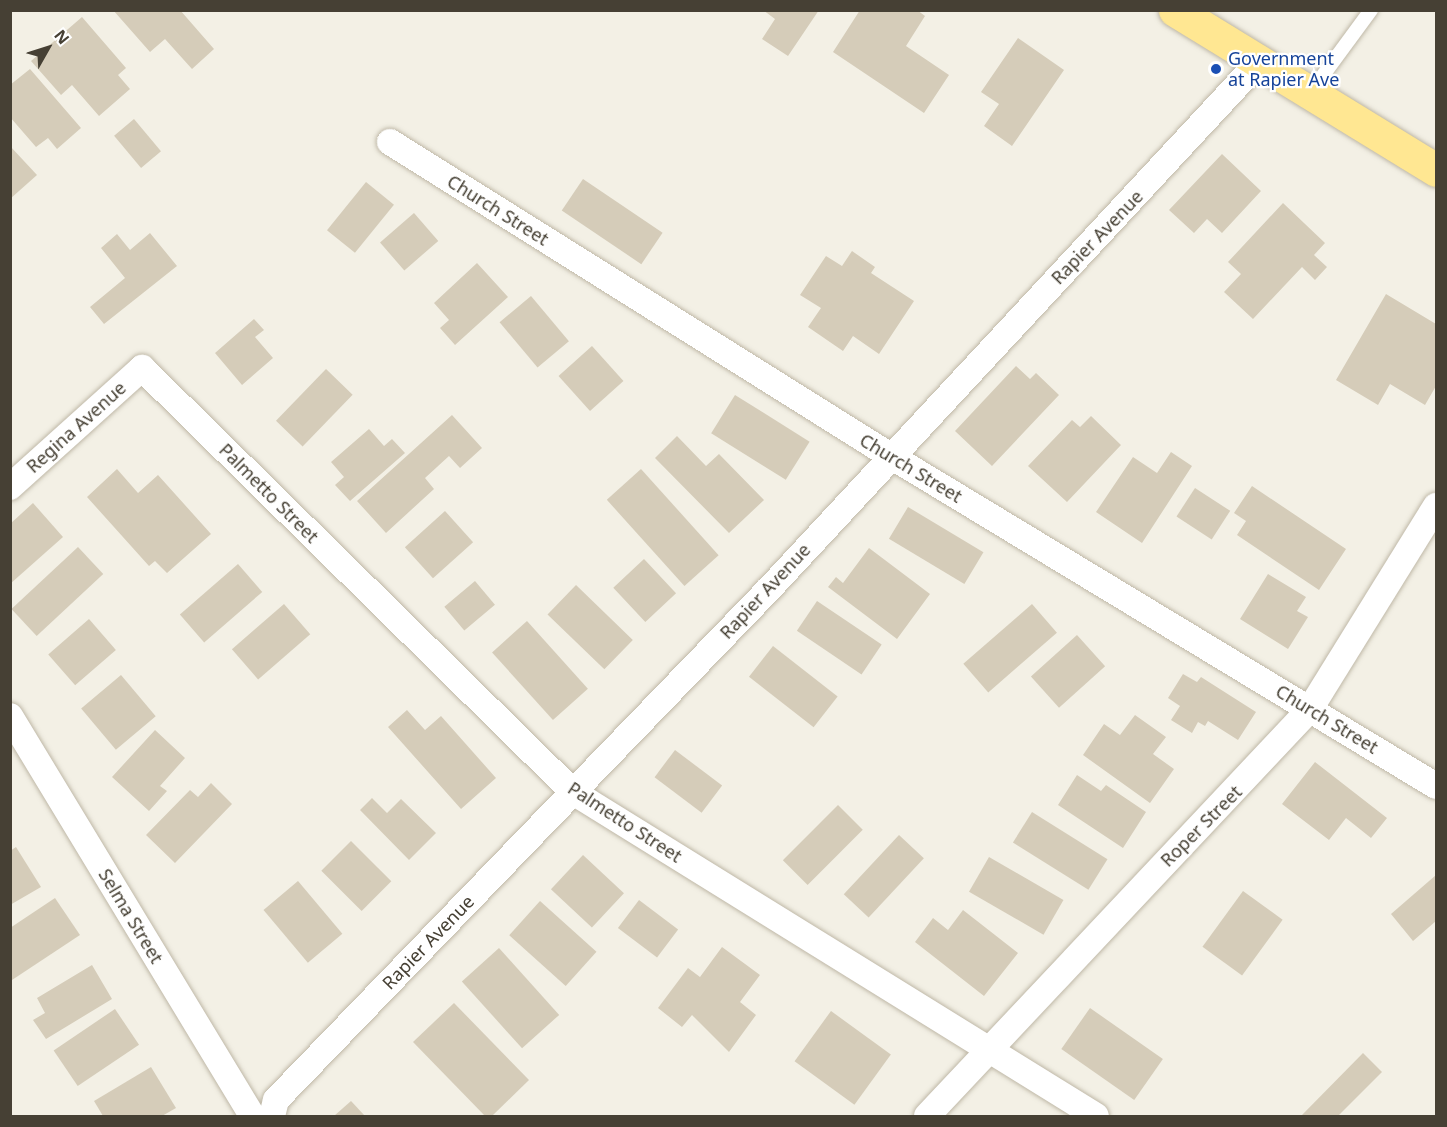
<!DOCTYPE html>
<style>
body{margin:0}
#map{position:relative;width:1447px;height:1127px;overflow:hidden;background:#f3f0e5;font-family:"Noto Sans",sans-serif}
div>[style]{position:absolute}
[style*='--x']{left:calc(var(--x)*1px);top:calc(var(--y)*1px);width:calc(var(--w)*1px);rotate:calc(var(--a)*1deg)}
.building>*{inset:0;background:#d5ccb9;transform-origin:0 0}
.roads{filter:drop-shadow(0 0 2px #bfb8a7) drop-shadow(0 0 2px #bfb8a7)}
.lane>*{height:14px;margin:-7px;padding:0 7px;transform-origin:7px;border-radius:7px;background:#fff}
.street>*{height:26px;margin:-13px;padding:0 13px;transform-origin:13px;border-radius:13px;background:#fff}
.primary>*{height:33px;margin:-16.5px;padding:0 16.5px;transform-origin:16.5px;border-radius:16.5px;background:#ffe792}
.dots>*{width:16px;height:16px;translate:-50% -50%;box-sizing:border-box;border:3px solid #fff;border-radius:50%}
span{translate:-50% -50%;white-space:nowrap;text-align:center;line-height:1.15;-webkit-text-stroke:4.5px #fff;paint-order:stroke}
.transit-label{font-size:18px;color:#164399}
.left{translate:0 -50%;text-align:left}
.street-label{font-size:18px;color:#464034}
.frame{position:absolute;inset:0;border:12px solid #464034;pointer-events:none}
.north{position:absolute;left:18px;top:18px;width:60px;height:60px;-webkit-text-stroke:4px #fff;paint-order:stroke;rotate:51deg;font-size:16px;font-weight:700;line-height:24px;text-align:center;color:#464034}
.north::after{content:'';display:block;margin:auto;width:21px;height:27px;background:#464034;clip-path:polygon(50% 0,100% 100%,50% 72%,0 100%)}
</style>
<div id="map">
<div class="building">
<div style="clip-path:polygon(113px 10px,180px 10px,214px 49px,192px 69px,165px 39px,150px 52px)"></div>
<div style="clip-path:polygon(763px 10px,819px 10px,788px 56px,762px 39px,775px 19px)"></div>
<div style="clip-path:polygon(860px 10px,917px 10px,925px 16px,906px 46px,949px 75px,924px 113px,833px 52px)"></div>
<div style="clip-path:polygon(82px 17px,126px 68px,118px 75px,130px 89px,99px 116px,72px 85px,61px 95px,31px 61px)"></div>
<div style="clip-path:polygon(1018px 38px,1064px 70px,1012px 146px,984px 126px,999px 104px,981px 92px)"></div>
<div style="clip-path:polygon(30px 69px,81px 128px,57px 149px,48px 138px,36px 147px,10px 117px,10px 85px)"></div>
<div style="left:134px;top:119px;width:42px;height:26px;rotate:50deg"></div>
<div style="clip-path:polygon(10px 146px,37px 175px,10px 199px)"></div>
<div style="clip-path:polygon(1222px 154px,1261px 191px,1222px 233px,1207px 219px,1194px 233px,1169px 210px)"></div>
<div style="left:583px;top:179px;width:96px;height:38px;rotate:34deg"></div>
<div style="left:366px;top:182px;width:36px;height:62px;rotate:39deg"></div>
<div style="clip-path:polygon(1283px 203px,1325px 243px,1314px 255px,1327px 267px,1315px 280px,1302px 267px,1253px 319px,1224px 292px,1241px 274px,1228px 262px)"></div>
<div style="left:414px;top:213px;width:37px;height:45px;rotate:49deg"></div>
<div style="clip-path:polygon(150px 233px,177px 266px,104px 324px,90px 307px,125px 278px,101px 248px,117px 234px,130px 250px)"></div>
<div style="clip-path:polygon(852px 251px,875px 267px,871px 273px,914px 301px,879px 354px,853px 336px,843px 351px,808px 327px,821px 308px,800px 295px,826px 256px,842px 266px)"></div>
<div style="clip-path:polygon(477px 263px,508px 297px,455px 345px,440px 328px,449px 320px,434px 303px)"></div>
<div style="clip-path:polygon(1386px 294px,1436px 324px,1436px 386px,1425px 405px,1390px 384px,1378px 405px,1336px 380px)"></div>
<div style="left:531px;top:296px;width:59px;height:41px;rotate:50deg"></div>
<div style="clip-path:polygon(254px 319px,264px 330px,255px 337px,273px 358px,242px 385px,215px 353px)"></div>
<div style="left:592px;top:346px;width:47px;height:45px;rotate:48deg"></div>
<div style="clip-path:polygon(1016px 366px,1030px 379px,1036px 373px,1059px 395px,992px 466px,955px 431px)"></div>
<div style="left:326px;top:369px;width:37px;height:72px;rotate:44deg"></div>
<div style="left:735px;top:395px;width:88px;height:45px;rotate:32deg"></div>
<div style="clip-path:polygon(452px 415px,482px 448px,460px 468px,449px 456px,425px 478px,434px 489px,386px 533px,357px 501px)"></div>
<div style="clip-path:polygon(1091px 416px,1121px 445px,1067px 502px,1028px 466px,1072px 420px,1080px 427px)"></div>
<div style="clip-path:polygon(369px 429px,384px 446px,392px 439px,405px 453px,350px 501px,335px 485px,344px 477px,331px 462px)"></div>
<div style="clip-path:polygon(677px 436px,706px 466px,719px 454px,764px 500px,729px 533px,655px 458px)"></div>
<div style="clip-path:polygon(1171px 452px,1192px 466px,1142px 543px,1096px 512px,1133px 457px,1157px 473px)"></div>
<div style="clip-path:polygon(117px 469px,138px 493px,158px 475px,211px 534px,167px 573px,155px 561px,149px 566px,87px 497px)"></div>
<div style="left:641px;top:469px;width:116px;height:46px;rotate:48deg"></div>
<div style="clip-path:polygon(1252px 486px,1346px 549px,1319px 590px,1237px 535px,1246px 521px,1234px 513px)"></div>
<div style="left:1195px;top:488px;width:42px;height:34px;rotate:33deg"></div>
<div style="clip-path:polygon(33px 503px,63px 537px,10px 584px,10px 524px)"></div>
<div style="left:908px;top:507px;width:88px;height:37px;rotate:31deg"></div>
<div style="left:445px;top:511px;width:42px;height:54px;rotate:48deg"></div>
<div style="left:78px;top:547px;width:37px;height:91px;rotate:47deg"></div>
<div style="clip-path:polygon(869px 548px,930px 594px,897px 639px,828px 587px,836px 577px,843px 583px)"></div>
<div style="left:644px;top:559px;width:47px;height:42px;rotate:47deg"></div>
<div style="left:238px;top:564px;width:37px;height:77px;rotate:49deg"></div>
<div style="clip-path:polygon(1268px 574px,1306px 597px,1297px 611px,1308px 617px,1288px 649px,1240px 619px)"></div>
<div style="left:475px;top:581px;width:31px;height:40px;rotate:50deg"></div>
<div style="left:576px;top:585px;width:79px;height:41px;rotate:44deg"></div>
<div style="left:817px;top:601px;width:78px;height:36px;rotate:34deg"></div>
<div style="left:284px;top:604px;width:40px;height:69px;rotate:49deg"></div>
<div style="left:1032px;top:604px;width:38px;height:91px;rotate:49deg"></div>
<div style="left:89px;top:619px;width:41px;height:54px;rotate:49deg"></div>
<div style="left:527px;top:621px;width:91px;height:47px;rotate:48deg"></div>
<div style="left:1077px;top:635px;width:42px;height:62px;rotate:48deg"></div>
<div style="left:773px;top:646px;width:82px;height:39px;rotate:38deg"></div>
<div style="clip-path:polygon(1183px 674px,1197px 682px,1201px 677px,1256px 712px,1238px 740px,1208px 721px,1205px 726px,1198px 722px,1192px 733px,1171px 720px,1180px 706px,1168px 698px)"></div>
<div style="left:121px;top:675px;width:54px;height:52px;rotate:50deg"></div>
<div style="clip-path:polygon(407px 710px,425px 730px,441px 716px,496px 778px,461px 809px,388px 727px)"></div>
<div style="clip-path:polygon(1135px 715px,1166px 737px,1153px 754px,1174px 769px,1150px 803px,1083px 755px,1104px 724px,1120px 735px)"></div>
<div style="clip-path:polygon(155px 730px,185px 758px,160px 786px,167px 791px,149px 811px,112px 777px)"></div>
<div style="left:675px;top:750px;width:59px;height:34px;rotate:37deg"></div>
<div style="clip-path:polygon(1315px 762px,1387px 818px,1371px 838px,1346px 818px,1329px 840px,1282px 804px)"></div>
<div style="clip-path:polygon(1077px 775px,1101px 791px,1106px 785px,1146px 812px,1123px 848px,1058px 805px)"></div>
<div style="clip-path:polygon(211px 783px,232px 804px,175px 863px,146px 835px,190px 790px,198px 797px)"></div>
<div style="clip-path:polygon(372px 798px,387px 813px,401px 799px,436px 833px,409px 860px,360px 810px)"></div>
<div style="left:838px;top:805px;width:35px;height:78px;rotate:45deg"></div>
<div style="left:1032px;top:812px;width:89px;height:36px;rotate:32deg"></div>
<div style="left:899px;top:835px;width:34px;height:81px;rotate:43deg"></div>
<div style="left:351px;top:841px;width:57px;height:42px;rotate:45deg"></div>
<div style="clip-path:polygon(16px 847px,41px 887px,10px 905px,10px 851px)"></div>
<div style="left:583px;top:855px;width:56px;height:47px;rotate:43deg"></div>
<div style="left:989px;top:857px;width:86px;height:40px;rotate:30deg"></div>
<div style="clip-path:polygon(1436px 875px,1436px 921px,1413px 941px,1391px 914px)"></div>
<div style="left:298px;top:881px;width:69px;height:45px;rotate:50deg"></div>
<div style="left:1243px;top:891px;width:49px;height:69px;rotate:36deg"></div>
<div style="clip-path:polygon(55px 898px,80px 935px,12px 980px,10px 928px)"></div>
<div style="left:639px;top:900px;width:49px;height:35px;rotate:37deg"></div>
<div style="left:540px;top:901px;width:76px;height:46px;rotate:42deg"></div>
<div style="clip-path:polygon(963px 910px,1018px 953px,984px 996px,915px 942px,933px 918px,948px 930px)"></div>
<div style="clip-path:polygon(722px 947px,760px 975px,740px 1002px,756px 1015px,729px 1052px,692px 1015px,682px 1027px,658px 1008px,688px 968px,700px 977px)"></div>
<div style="left:499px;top:948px;width:90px;height:50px;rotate:48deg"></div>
<div style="clip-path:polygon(92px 965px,112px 999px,46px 1039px,33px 1020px,45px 1013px,37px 998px)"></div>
<div style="clip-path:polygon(454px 1003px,529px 1080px,492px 1116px,485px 1116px,413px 1042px)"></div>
<div style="left:1090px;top:1008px;width:89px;height:50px;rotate:35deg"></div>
<div style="left:115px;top:1009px;width:43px;height:74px;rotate:56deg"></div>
<div style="left:831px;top:1011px;width:74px;height:62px;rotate:36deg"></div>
<div style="clip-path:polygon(1363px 1053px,1382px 1072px,1338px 1116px,1301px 1116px)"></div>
<div style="clip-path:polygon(151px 1067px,176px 1108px,162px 1116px,103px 1116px,94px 1101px)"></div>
<div style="clip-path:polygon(351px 1101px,365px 1116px,334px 1116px)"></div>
</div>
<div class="roads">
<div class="lane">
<div style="--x:1310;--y:93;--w:103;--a:-53.7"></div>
</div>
<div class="street">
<div style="--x:390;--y:142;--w:589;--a:32.1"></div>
<div style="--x:889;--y:455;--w:639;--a:31.18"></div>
<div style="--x:10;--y:487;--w:178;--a:-42"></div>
<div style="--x:142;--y:368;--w:605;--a:44.53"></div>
<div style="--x:573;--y:792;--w:615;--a:31.78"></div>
<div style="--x:10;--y:716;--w:468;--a:58.8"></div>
<div style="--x:272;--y:1116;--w:16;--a:-76"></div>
<div style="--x:276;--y:1100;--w:713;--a:-46.02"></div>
<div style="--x:771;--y:587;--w:715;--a:-47.1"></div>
<div style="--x:927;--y:1116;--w:559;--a:-46.74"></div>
<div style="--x:1310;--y:709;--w:239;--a:-58.2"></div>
</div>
<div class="primary">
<div style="--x:1175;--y:10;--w:306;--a:31.5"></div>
</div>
</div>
<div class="dots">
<div style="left:1216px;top:69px;background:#1a4fb4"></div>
</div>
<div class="transit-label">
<span class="left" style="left:1228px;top:69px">Government<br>at Rapier Ave</span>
</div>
<div class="street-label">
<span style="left:498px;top:210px;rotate:32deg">Church Street</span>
<span style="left:1097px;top:237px;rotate:-46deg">Rapier Avenue</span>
<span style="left:76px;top:427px;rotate:-42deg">Regina Avenue</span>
<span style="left:911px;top:468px;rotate:31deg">Church Street</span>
<span style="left:269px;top:493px;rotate:45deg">Palmetto Street</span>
<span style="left:765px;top:591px;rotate:-47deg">Rapier Avenue</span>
<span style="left:1327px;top:719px;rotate:31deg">Church Street</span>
<span style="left:625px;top:822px;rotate:33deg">Palmetto Street</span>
<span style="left:1201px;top:826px;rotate:-45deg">Roper Street</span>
<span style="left:131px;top:916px;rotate:59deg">Selma Street</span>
<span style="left:428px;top:942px;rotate:-46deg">Rapier Avenue</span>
</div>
<div class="frame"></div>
<div class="north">N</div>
</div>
